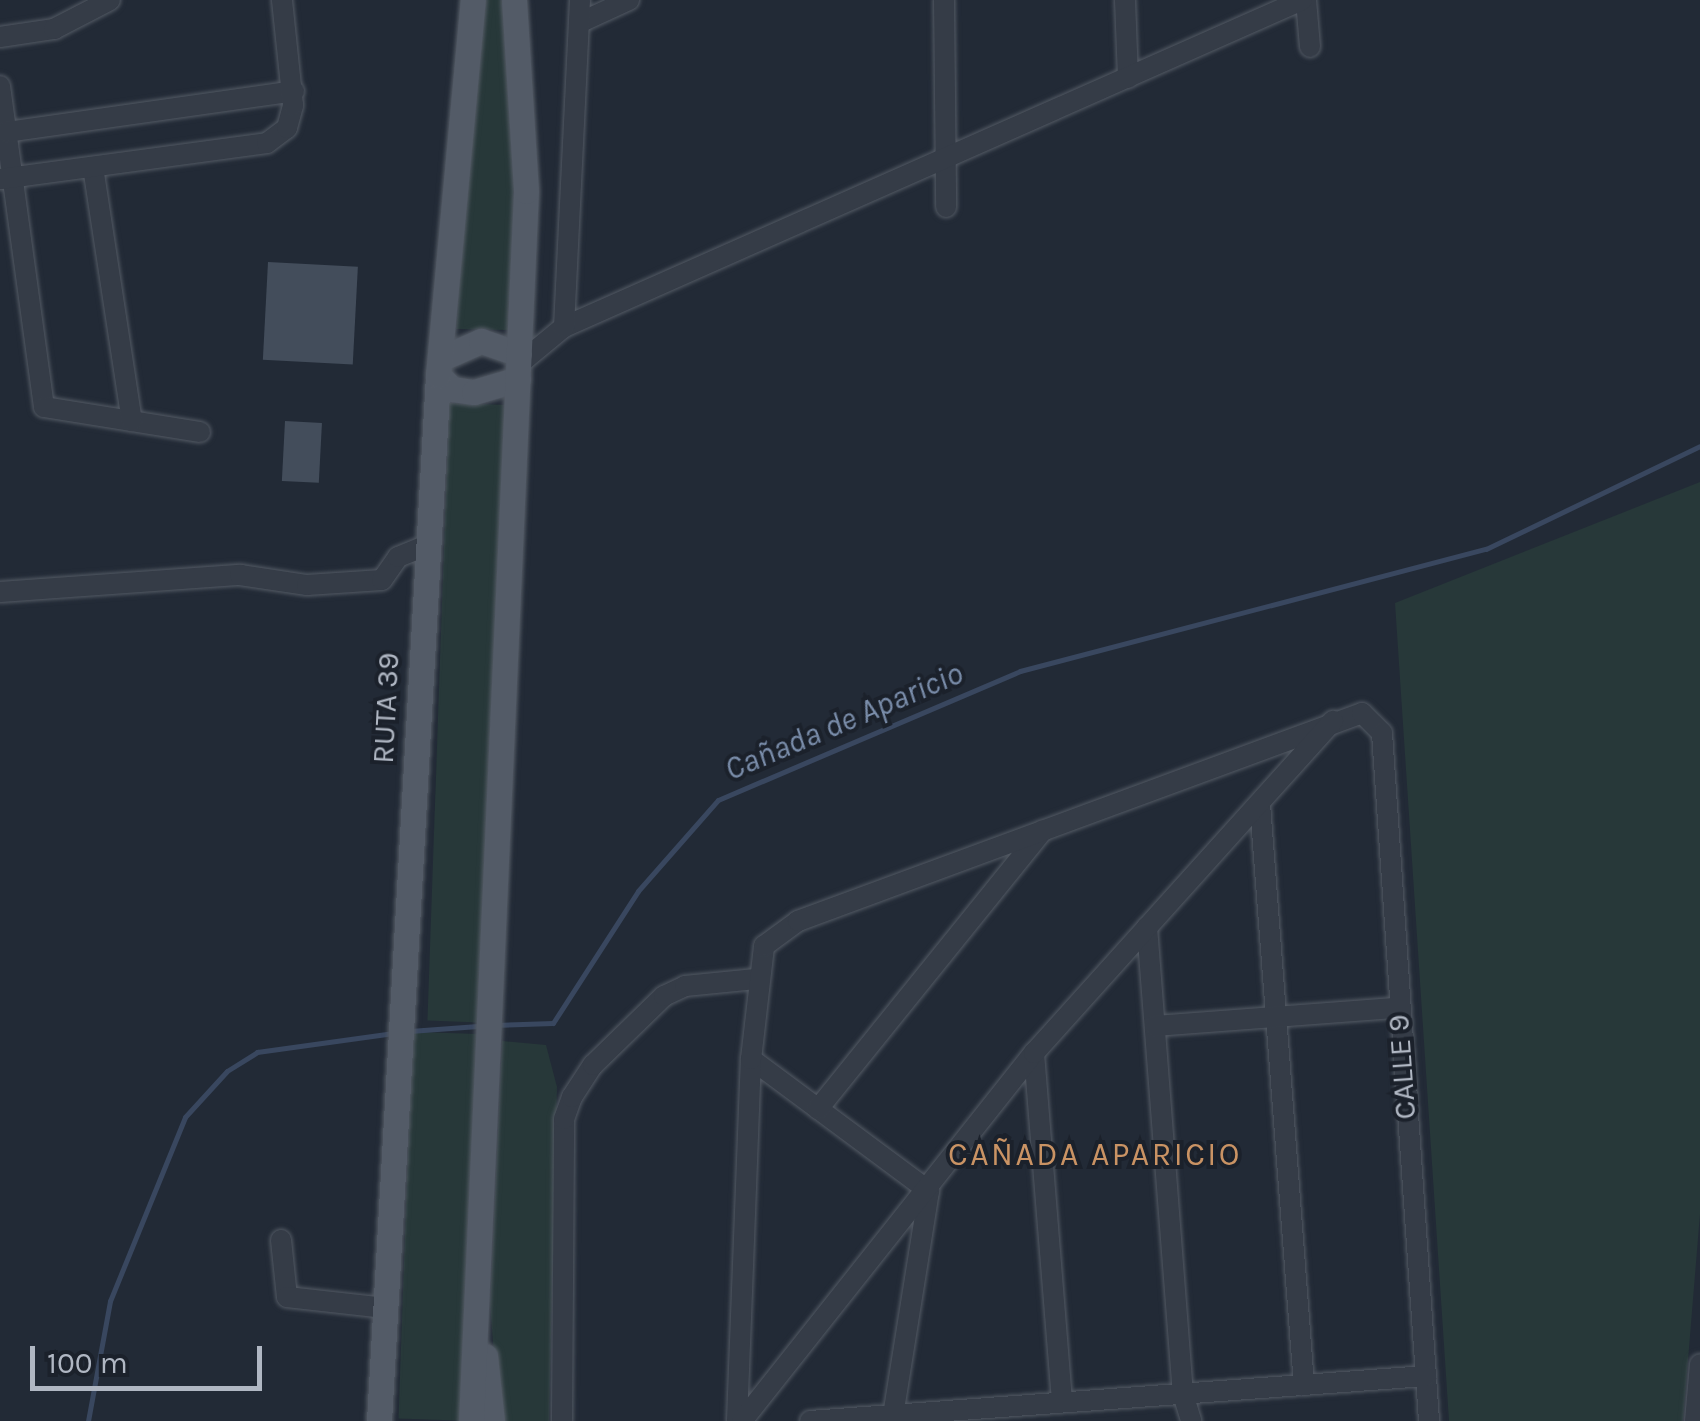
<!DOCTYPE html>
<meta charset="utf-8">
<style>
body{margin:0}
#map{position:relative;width:1700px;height:1421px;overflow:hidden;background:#222a36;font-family:Karla,sans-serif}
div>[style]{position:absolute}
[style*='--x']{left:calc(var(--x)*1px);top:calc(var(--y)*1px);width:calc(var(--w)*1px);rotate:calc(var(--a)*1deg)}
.green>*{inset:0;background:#273839;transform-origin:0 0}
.stream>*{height:5px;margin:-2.5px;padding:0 2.5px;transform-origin:2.5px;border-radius:2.5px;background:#39475f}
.building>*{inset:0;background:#434d5b;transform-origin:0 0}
.roads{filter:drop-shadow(0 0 2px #535a64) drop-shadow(0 0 2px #535a64)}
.minor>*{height:20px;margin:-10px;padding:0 10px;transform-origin:10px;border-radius:10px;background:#353c47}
.major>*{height:25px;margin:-12.5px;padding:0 12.5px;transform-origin:12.5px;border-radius:12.5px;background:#535b67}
span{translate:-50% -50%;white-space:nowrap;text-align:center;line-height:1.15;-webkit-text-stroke:8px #1b212b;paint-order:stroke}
.street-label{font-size:30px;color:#b0b7c3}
.water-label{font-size:32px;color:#7a8daa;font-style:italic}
.neighbourhood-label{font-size:32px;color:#ca9364;letter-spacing:2.5px}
.scale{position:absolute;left:30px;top:1346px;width:232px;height:45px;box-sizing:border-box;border:5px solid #b0b7c3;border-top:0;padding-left:12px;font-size:30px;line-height:35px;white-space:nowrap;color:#b0b7c3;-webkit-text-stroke:8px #1b212b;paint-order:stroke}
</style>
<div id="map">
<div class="green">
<div style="clip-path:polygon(481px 0,503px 0,515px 123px,511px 330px,456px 329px)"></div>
<div style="left:449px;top:403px;width:58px;height:618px;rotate:2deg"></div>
<div style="clip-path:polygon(1700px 482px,1700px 1214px,1683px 1421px,1449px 1421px,1395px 603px)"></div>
<div style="left:477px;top:1034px;width:387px;height:65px;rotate:92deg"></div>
<div style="clip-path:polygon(502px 1041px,546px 1045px,557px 1087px,549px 1421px,501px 1421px,498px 1405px,490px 1304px)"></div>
</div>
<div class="stream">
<div style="--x:494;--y:1025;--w:59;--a:-1.9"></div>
<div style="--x:553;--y:1023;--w:157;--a:-57.2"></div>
<div style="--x:638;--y:891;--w:121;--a:-48.7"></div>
<div style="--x:718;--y:800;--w:328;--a:-23.1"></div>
<div style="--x:1020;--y:671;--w:482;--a:-14.7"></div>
<div style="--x:1486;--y:549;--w:237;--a:-25.7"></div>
<div style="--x:410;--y:1031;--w:68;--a:-4.2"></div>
<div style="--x:88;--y:1421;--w:122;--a:-79.6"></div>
<div style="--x:110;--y:1301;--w:199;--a:-67.8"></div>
<div style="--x:185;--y:1117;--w:62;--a:-47.6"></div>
<div style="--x:227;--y:1071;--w:36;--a:-32"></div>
<div style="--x:257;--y:1052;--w:138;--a:-7.9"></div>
</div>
<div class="building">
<div style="left:268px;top:262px;width:90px;height:98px;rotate:3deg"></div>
<div style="left:285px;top:421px;width:37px;height:60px;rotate:3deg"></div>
</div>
<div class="roads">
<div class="minor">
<div style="--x:944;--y:0;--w:207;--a:89.4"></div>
<div style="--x:1125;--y:0;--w:78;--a:87.8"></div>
<div style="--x:1306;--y:0;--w:47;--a:85.1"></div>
<div style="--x:579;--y:23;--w:55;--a:-24.7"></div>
<div style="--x:0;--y:37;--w:55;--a:-8.4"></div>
<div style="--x:54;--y:29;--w:63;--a:-27.4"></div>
<div style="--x:0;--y:86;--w:324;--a:82.2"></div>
<div style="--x:44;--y:407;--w:158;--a:9.1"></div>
<div style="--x:7;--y:132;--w:290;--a:-8.1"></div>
<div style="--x:93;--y:167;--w:257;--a:81.3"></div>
<div style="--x:1;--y:179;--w:268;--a:-7.7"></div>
<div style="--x:267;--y:143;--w:25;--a:-37"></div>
<div style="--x:287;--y:128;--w:24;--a:-75"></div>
<div style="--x:293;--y:105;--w:106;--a:-96"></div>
<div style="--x:564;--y:327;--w:807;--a:-23.9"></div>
<div style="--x:518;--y:365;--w:60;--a:-39.6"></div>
<div style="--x:564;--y:327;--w:327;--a:-87.2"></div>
<div style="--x:0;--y:592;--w:241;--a:-4.1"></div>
<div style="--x:240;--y:575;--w:68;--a:8.5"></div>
<div style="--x:307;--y:585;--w:75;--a:-3.8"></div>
<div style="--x:382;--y:580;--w:28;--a:-55"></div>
<div style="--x:398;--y:557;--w:35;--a:-22"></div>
<div style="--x:1260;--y:804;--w:583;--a:85.67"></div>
<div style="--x:1147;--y:927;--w:468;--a:85.6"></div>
<div style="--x:1183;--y:1394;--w:28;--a:73"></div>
<div style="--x:1155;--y:1026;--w:243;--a:-4.3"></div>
<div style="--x:1034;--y:1053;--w:350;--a:85.4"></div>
<div style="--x:751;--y:1059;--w:222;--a:36.6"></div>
<div style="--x:929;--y:1191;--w:233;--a:99.1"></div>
<div style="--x:818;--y:1109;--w:358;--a:-51.1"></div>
<div style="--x:281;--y:1240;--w:57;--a:84"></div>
<div style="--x:287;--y:1297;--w:99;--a:6.4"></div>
<div style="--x:562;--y:1421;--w:302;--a:-89.6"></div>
<div style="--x:564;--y:1119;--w:23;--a:-70"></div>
<div style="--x:572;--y:1097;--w:38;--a:-57"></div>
<div style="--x:593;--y:1065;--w:99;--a:-44.2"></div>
<div style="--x:664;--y:996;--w:23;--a:-25"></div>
<div style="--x:685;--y:986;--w:71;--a:-5.6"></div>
<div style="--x:737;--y:1421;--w:362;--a:-87.8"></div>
<div style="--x:751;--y:1059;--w:114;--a:-83.4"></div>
<div style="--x:764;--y:946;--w:42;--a:-36.3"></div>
<div style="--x:798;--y:921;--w:601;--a:-20.24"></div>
<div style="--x:1362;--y:713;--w:28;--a:45"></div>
<div style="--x:1382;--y:733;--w:690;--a:86.09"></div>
<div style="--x:742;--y:1421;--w:470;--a:-51.6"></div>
<div style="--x:1034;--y:1053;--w:447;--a:-48"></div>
<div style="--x:810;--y:1421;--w:618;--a:-4.18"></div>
<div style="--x:1695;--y:1421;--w:57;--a:-85"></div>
</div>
<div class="major">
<div style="--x:440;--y:359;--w:45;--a:-23.7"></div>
<div style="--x:481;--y:341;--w:40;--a:18.9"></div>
<div style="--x:438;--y:375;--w:20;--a:45"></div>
<div style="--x:452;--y:389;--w:22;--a:8"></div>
<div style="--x:474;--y:392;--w:46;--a:-16.5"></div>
<div style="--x:485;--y:1356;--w:65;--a:83.9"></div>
<div style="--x:379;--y:1421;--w:1048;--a:-86.77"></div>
<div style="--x:438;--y:375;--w:377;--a:-84.7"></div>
<div style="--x:471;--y:1421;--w:1231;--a:-87.44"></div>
<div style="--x:526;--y:191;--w:191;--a:-93.6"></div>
</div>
</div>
<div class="street-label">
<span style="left:386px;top:708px;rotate:-87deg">RUTA 39</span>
<span style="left:1402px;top:1067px;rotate:-94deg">CALLE 9</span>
</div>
<div class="water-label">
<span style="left:844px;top:722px;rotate:-23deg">Cañada de Aparicio</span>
</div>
<div class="neighbourhood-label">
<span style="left:1095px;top:1155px">CAÑADA APARICIO</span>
</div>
<div class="scale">100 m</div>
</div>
